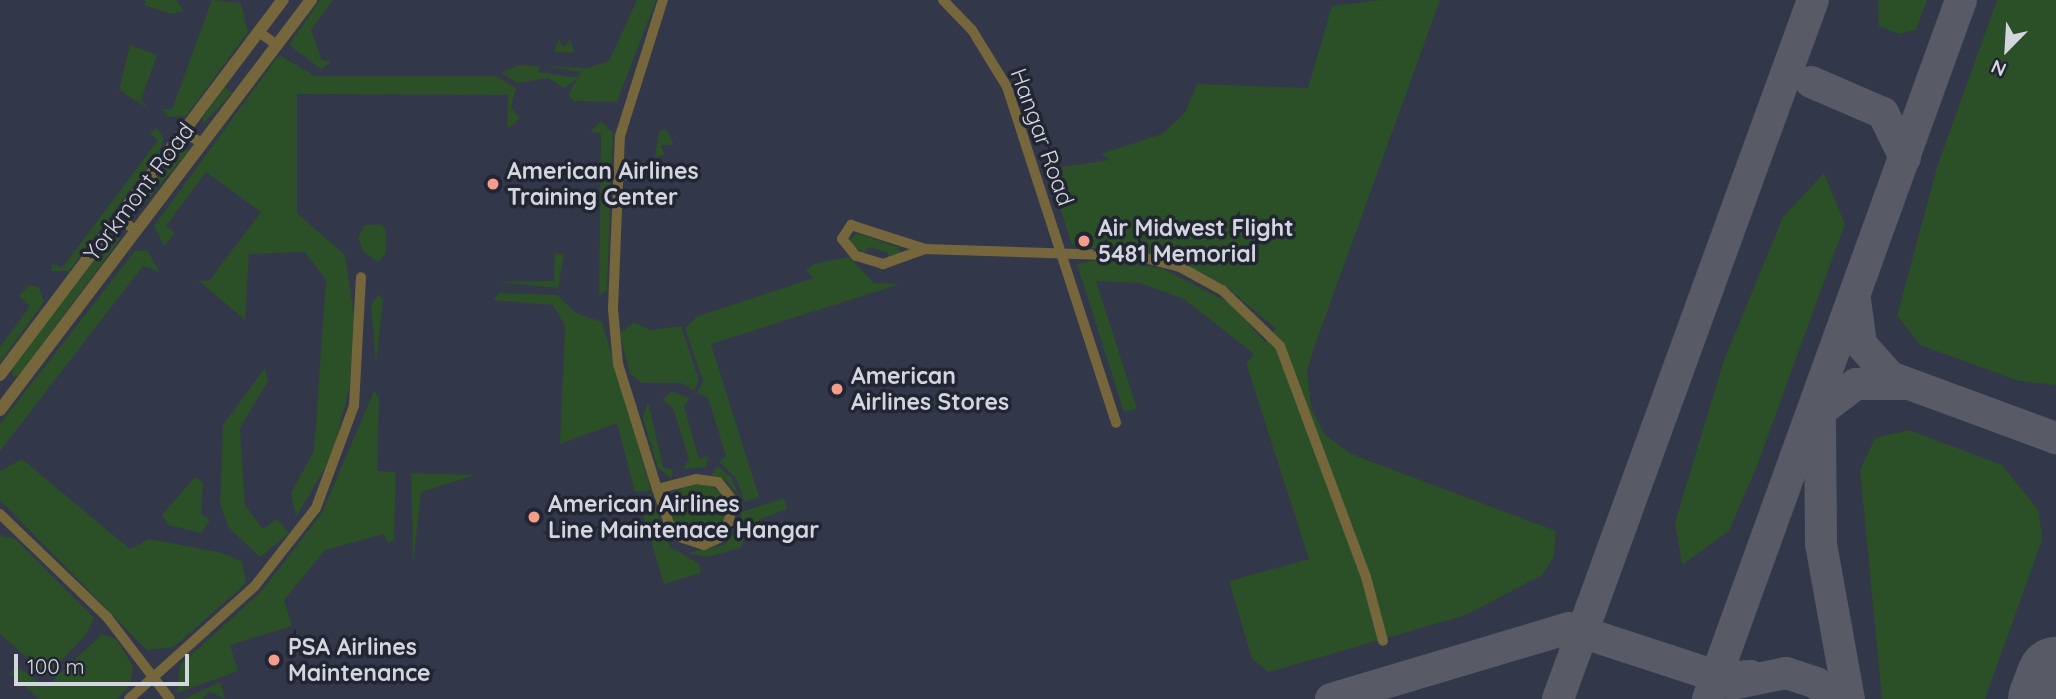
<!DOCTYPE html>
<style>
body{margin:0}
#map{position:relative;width:2056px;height:699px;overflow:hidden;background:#2c2f3c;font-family:Quicksand,sans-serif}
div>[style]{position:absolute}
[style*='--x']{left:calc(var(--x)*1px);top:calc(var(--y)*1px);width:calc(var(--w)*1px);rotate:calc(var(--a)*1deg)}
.built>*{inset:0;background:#33374a;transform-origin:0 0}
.green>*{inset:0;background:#2b4f26}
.round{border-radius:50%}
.taxiway>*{height:32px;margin:-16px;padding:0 16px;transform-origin:16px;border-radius:16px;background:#585b66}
.runway>*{height:79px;margin:-39.5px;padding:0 39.5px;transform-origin:39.5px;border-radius:39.5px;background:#585b66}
.minor>*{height:10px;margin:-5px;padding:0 5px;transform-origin:5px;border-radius:5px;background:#75673b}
.tertiary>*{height:12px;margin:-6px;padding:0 6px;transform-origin:6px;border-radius:6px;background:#75673b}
.dots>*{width:19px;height:19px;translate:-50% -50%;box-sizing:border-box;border:4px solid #222532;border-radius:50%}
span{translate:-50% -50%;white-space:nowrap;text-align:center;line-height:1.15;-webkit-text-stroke:7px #222532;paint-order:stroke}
.street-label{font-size:23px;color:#d3d6de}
.poi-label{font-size:23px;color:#d3d6de;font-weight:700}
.left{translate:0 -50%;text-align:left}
.north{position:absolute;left:1972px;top:14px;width:70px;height:70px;-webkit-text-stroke:5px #222532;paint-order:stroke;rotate:204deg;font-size:19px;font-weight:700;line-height:28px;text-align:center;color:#d3d6de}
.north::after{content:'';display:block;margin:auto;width:24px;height:32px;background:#d3d6de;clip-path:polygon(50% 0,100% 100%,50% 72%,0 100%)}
.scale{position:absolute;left:14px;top:654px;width:175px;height:32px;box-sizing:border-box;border:4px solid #d3d6de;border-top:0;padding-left:9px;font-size:21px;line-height:24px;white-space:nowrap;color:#d3d6de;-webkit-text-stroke:5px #222532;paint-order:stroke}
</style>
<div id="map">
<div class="built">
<div style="left:0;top:0;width:2056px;height:699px"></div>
</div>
<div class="green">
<div style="clip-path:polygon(146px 0,176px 0,184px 11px,171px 14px,144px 5px)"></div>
<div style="clip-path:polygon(212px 0,241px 3px,248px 32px,186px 116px,168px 117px,162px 109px,172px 109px)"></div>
<div style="clip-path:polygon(320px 0,333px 0,311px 30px,322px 60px,331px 62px,321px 69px,289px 45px)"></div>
<div style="clip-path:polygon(637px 0,656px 0,617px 102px,574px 101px,568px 95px,581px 72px,543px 66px,588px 68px,609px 61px)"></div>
<div style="clip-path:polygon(1382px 0,1440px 0,1315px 345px,1307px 371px,1311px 408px,1325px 435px,1351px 454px,1556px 531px,1554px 556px,1542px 575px,1466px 615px,1269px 672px,1252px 659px,1229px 581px,1309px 559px,1246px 363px,1254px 354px,1184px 299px,1140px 283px,1096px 281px,1137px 409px,1124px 412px,1077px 264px,1099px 260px,1161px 268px,1230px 303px,1265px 342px,1276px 329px,1224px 285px,1180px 261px,1072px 245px,1052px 183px,1062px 167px,1110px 160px,1101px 154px,1162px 134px,1185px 113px,1197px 84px,1308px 88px,1332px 6px)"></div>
<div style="clip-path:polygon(1878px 0,1927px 0,1916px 30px,1899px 34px,1879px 26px)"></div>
<div style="clip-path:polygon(1997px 0,2056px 0,2056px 385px,2019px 381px,1920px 345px,1897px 316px,1937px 167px)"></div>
<div style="clip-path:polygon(559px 38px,563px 48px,570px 40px,575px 53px,554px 52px)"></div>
<div style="clip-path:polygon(130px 45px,157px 55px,141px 100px,149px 109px,119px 90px)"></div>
<div style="clip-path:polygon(279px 55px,315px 76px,496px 76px,516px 88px,511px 108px,520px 118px,507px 129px,508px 95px,297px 94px,297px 213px,345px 255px,355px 322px,349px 389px,332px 456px,296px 517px,291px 493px,314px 451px,326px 280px,305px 252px,249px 254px,245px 320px,198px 280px,209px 281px,261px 212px,206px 172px,166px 226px,175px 233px,164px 246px,154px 226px)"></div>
<div style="clip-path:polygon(519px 65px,539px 66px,539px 72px,579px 78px,564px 88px,548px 78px,518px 83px,501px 73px)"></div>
<div style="clip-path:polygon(225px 87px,232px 93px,203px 124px,203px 117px)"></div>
<div style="clip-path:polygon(601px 121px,613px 133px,607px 290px,599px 296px,601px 133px,590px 132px)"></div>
<div style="clip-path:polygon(156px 128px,164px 138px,159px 152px,69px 271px,51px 271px,52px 263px,62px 268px,158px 140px,150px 134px)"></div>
<div style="clip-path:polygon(666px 129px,674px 145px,660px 145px,665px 155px,655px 158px,659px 131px)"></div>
<div style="clip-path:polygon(182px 145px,189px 151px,133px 216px,132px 210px)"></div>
<div style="clip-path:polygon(1824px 173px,1845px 224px,1757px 466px,1729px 531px,1682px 565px,1675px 522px,1724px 360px,1783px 217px)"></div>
<div style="clip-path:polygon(380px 224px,386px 230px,386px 253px,378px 262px,363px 251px,358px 237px,365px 225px)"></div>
<div style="clip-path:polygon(857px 233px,897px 247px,902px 254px,888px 261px,888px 253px,870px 247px,863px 253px,848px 241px)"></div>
<div style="clip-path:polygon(121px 238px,19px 375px,13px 377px,11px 369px,111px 239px)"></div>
<div style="clip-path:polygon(147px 250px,160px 272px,143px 266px,0 451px,0 424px,135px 251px)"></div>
<div style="clip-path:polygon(555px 253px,564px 254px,558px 288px,494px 282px,554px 281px)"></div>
<div style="clip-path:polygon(849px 257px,874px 283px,900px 284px,711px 344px,759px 497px,745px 502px,736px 478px,719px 462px,726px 456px,708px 398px,697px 393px,703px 381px,685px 328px,698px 316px,814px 278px,806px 270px,814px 264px)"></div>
<div style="clip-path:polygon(29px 285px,39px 287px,44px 302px,0 362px,0 347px,30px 306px,19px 296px)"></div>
<div style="clip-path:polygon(499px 293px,557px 295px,576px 313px,602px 322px,651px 490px,635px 492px,617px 423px,560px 444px,565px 326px,553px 305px,493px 300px)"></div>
<div style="clip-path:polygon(379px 294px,383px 300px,376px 364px,371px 305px)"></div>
<div style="clip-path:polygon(634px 322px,650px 330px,681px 326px,699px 381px,694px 391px,681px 383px,642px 383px,630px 374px,620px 334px)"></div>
<div style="clip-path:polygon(265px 368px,268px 381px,240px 428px,245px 505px,263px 529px,277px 519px,289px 533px,260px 557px,228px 527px,220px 503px,223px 425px)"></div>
<div style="clip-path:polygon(374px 391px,379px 398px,377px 471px,396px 472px,394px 540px,388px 543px,384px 534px,325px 550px,284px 600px,292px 626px,230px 645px,238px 671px,177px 693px,180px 665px,261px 592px,322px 513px)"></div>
<div style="clip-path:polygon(672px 391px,690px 399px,684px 406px,699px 459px,708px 456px,706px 467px,683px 469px,689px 459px,673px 408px,662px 400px)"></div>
<div style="clip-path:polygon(648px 401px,663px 467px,673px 470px,672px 479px,658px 468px,643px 418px)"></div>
<div style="clip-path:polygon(1909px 430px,2002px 465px,2039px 511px,2042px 540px,1985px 699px,1882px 699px,1860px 470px,1875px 438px)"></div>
<div style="clip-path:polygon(22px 459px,130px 549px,149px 539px,223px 553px,242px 562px,246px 583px,174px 647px,147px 650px,0 500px,0 471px)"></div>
<div style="clip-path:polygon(717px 466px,731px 477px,742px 502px,727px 481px,712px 475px)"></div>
<div style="clip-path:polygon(411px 473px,475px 475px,421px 492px,413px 565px)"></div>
<div style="clip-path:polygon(195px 477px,203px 482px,201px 514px,210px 520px,201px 533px,168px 525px,162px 515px)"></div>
<div class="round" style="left:669px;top:483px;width:58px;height:58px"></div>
<div style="clip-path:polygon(651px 493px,670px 547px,699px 564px,701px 573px,664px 584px,639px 502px)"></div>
<div style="clip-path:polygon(784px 498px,787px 509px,759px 520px,759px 530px,739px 525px,741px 512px)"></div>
<div style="clip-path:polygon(734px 534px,745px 540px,740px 548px,707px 557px,687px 553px,724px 545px)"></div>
<div style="clip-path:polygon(0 535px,15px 539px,94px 618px,86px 635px,47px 675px,0 634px)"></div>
<div style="clip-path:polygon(102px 634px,116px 639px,133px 666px,130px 685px,117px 699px,40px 699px,10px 674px,16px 666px,46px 687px)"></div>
<div style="clip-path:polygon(220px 682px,225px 699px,209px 691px,203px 699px,184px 699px)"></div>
</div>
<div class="taxiway">
<div style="--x:1811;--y:82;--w:78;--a:23.3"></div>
<div style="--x:1883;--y:113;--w:50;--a:63.9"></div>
<div style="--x:1855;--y:300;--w:44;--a:82.2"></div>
<div style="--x:1861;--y:344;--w:44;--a:48.7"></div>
<div style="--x:1890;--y:377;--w:177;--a:20.2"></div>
<div style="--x:1812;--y:417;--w:55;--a:-36.9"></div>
<div style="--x:1856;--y:384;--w:47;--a:0"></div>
<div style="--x:1820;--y:423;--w:121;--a:89.5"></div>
<div style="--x:1821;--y:544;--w:158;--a:79.8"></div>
<div style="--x:1732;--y:684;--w:55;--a:-11.5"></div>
<div style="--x:1786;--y:673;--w:32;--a:18"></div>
<div style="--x:1816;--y:683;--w:26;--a:39"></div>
<div style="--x:1331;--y:699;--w:248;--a:-16.6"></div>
<div style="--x:1569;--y:628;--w:161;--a:18.1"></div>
<div style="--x:1722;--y:678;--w:29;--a:-4"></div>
<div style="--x:1558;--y:699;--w:744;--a:-69.96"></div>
<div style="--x:1708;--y:699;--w:743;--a:-70.1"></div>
</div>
<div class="runway">
<div style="--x:2047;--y:699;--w:25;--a:-69"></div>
</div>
<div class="minor">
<div style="--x:943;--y:0;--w:42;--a:46"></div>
<div style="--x:972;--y:30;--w:67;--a:58.4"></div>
<div style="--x:1007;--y:87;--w:353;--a:72"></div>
<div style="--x:259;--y:32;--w:22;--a:36"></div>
<div style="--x:183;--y:132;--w:22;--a:30"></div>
<div style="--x:119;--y:218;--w:21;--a:37"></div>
<div style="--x:925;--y:249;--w:45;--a:160.3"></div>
<div style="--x:883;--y:264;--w:28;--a:-163"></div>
<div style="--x:856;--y:256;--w:22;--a:-129"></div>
<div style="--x:842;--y:239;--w:17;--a:-57"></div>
<div style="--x:851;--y:225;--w:78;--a:18"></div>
<div style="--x:925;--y:249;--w:212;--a:1.9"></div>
<div style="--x:1137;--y:256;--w:44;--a:14.3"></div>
<div style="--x:1180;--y:267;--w:48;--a:28.7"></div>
<div style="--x:1222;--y:290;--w:81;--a:44"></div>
<div style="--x:1280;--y:346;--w:246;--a:69.6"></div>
<div style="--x:1366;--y:577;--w:66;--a:75.1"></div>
<div style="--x:696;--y:479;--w:22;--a:8"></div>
<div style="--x:718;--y:482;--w:26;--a:51"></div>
<div style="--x:734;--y:502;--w:35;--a:106"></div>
<div style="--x:724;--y:536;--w:22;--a:156"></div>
<div style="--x:704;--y:545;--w:33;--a:-162"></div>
<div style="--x:673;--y:535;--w:49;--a:-109.2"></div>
<div style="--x:657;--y:489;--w:40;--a:-14.4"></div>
<div style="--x:657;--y:489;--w:131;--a:-107.3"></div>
<div style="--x:618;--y:364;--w:55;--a:-95.2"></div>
<div style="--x:613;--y:309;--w:173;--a:-87.7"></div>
<div style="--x:620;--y:136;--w:143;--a:-72.5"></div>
<div style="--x:0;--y:514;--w:149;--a:43.9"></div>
<div style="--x:107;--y:617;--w:103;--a:52.5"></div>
<div style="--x:129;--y:699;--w:168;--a:-41.9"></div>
<div style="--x:254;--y:587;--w:100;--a:-51.9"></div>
<div style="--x:316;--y:508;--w:109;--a:-69.6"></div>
<div style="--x:354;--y:406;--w:129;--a:-86.9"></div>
</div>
<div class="tertiary">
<div style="--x:0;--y:375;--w:470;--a:-53"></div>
<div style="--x:0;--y:410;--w:515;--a:-52.82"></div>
</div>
<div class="dots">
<div style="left:493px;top:184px;background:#f49d8c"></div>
<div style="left:1084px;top:241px;background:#f49d8c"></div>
<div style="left:837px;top:389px;background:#f49d8c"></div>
<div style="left:534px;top:517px;background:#f49d8c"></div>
<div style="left:274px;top:660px;background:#f49d8c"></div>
</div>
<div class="street-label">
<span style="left:1042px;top:137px;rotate:70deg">Hangar Road</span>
<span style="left:139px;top:192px;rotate:-53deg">Yorkmont Road</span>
</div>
<div class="poi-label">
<span class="left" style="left:507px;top:184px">American Airlines<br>Training Center</span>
<span class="left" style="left:1098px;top:241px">Air Midwest Flight<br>5481 Memorial</span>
<span class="left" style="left:851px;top:389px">American<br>Airlines Stores</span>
<span class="left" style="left:548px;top:517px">American Airlines<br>Line Maintenace Hangar</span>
<span class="left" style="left:288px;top:660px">PSA Airlines<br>Maintenance</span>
</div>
<div class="north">N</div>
<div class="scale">100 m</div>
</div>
